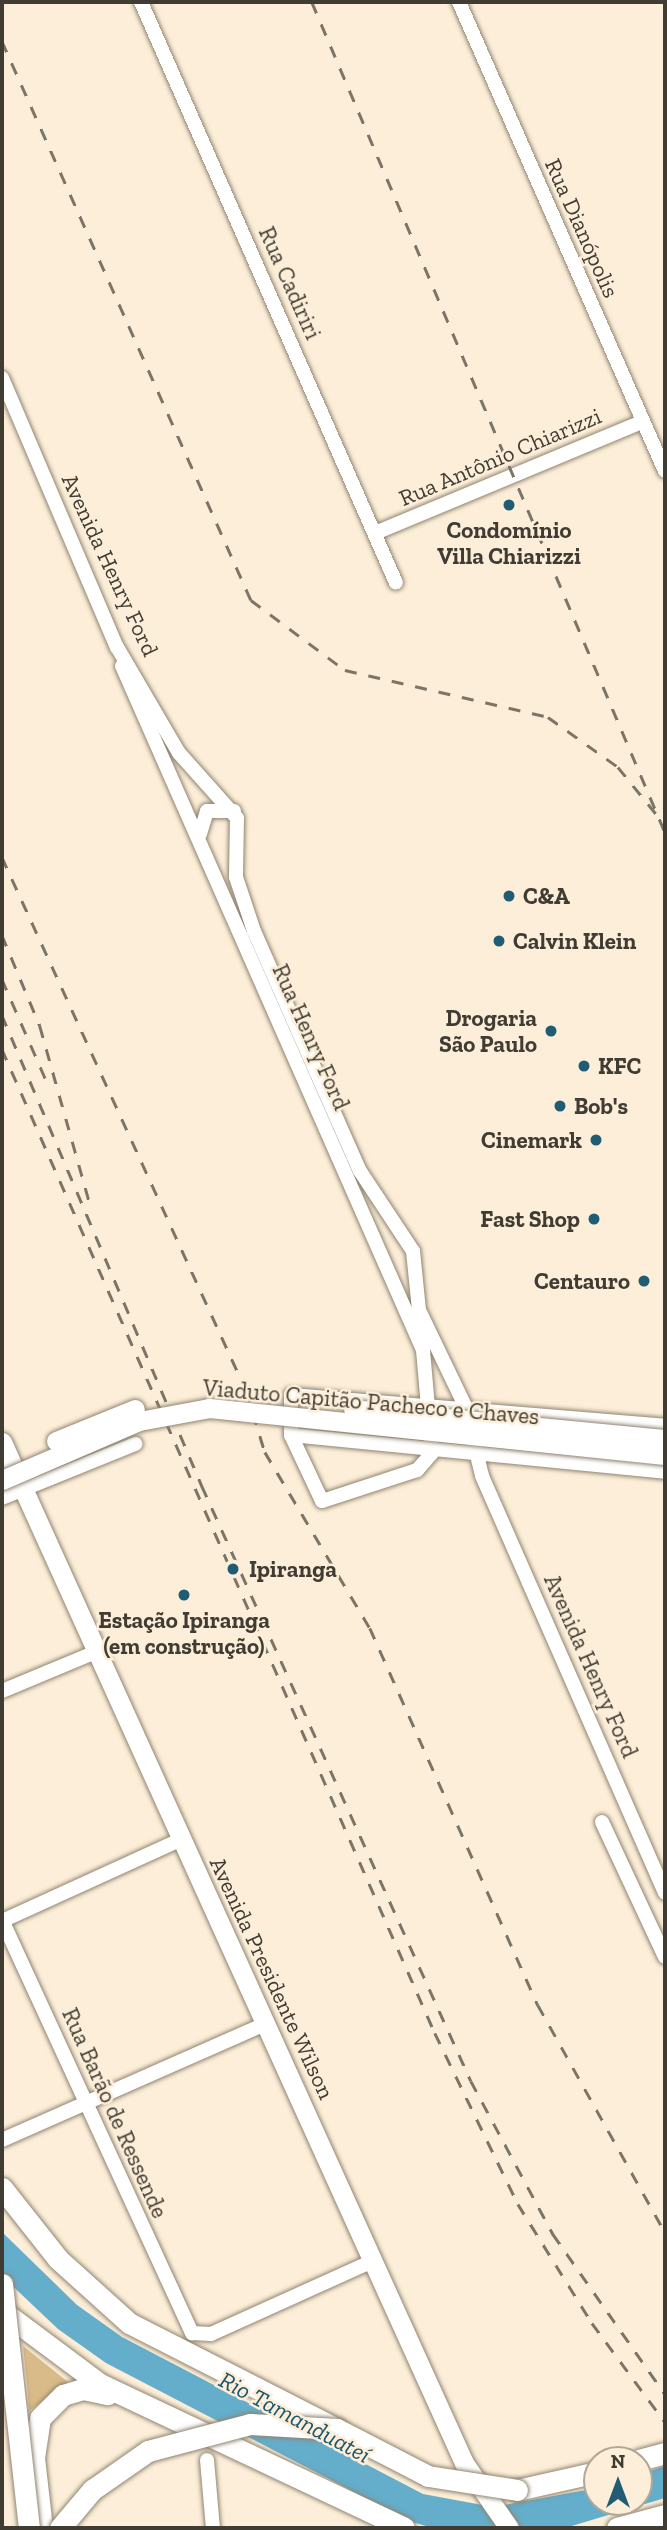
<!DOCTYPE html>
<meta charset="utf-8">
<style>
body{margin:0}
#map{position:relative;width:667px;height:2530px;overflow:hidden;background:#fceed8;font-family:"Zilla Slab",serif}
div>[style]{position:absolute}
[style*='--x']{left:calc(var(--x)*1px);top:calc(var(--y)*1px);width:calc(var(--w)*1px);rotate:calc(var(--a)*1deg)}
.green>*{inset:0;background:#d9bb89}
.water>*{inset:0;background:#64adcb}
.roads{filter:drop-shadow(0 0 2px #908471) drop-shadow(0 0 2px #908471)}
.minor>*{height:14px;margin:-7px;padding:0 7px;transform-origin:7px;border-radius:7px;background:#fff}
.major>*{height:19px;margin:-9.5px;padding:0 9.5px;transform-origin:9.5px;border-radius:9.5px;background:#fff}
.highway>*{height:21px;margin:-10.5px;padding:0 10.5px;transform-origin:10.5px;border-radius:10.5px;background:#fff}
.rail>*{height:2.5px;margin-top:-1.25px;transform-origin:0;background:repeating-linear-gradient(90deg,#7c7567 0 12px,transparent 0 24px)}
.bridges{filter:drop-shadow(0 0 2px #908471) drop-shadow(0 0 2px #908471)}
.major-bridge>*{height:19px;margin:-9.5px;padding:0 9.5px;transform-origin:9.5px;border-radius:9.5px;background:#fff}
.highway-bridge>*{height:21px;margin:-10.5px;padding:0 10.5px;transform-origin:10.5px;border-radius:10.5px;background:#fff}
.dots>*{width:19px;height:19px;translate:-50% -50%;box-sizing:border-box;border:4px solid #fceed8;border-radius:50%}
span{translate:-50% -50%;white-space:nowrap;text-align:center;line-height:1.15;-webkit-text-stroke:5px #fceed8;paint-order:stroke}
.street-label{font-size:23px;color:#413c33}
.poi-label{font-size:23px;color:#413c33;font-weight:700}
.left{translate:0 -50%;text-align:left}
.right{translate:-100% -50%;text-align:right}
.water-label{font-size:24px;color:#1b566c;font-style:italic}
.frame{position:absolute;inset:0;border:4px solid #413c33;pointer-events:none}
.north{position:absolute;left:583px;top:2446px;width:70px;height:70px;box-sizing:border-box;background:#fceed8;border:2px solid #b1a796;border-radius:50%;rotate:0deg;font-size:19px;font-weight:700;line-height:28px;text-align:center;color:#413c33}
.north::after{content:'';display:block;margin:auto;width:24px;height:32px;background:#205d74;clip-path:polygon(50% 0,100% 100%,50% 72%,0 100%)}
</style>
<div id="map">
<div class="green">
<div style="clip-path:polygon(23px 2346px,68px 2382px,29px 2411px,28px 2394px)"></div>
</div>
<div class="water">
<div style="clip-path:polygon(2px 2232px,77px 2305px,122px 2337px,423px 2494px,493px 2507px,597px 2488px,597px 2502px,639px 2502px,639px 2475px,665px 2466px,665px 2498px,565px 2528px,433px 2528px,412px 2522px,106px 2363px,58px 2329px,2px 2276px)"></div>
</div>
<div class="roads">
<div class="minor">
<div style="--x:141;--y:2;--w:634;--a:66.3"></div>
<div style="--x:459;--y:2;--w:512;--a:66.29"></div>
<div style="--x:2;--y:378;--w:293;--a:66.9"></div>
<div style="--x:117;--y:647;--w:123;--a:59.7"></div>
<div style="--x:179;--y:753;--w:87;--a:48.3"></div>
<div style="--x:237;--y:818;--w:59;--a:91"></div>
<div style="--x:236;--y:877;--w:57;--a:71.6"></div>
<div style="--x:254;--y:931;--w:262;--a:66.2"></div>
<div style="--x:360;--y:1171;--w:96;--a:56.5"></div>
<div style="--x:413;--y:1251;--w:59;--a:84.2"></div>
<div style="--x:419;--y:1310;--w:106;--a:64.4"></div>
<div style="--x:465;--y:1406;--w:72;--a:76.3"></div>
<div style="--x:482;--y:1476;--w:455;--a:66.3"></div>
<div style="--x:375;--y:533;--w:289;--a:-22.6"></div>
<div style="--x:122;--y:666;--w:747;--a:66.25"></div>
<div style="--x:423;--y:1350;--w:103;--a:85"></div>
<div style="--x:200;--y:834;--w:24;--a:-73"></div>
<div style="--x:207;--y:811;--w:27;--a:0"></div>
<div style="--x:291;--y:1435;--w:376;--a:5.6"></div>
<div style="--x:432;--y:1453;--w:23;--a:131"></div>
<div style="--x:417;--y:1470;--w:100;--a:161.9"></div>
<div style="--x:322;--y:1501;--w:73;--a:-115.2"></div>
<div style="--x:291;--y:1435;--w:40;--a:-90"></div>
<div style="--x:291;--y:1395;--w:375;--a:4.7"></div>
<div style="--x:2;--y:1498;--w:144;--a:-22.1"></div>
<div style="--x:2;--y:1691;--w:104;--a:-22.6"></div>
<div style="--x:602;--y:1822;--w:149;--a:65"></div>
<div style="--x:2;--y:1920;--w:455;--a:65.3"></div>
<div style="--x:192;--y:2333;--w:19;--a:3"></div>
<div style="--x:211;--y:2334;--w:178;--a:-24.3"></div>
<div style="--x:2;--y:1921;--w:198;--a:-24.5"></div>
<div style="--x:2;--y:2140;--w:290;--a:-23.8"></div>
<div style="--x:207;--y:2460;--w:68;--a:85"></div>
</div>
<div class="major">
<div style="--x:2;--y:1442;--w:1121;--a:65.65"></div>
<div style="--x:464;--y:2463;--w:79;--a:55.3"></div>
</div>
<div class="highway">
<div style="--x:2;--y:1449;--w:2;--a:-27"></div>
<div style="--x:2;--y:2188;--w:90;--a:51.7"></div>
<div style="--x:58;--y:2259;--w:96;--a:42"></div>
<div style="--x:129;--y:2323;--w:233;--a:27"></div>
<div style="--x:2;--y:2311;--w:122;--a:36.7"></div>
<div style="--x:100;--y:2384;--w:336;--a:25.3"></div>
<div style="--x:639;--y:2460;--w:27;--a:-15"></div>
<div style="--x:517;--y:2490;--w:82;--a:-12.7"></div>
<div style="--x:42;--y:2528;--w:70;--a:-96.5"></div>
<div style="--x:34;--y:2458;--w:40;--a:-81.5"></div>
<div style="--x:40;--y:2418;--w:33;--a:-45"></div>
<div style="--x:63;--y:2395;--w:21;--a:-17"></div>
<div style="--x:83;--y:2389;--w:25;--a:12"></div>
<div style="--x:617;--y:2528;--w:50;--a:-15.2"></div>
</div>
</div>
<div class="rail">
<div style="--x:312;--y:2;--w:902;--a:66.96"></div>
<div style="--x:2;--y:41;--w:612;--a:65.99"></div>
<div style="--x:251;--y:600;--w:117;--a:36.7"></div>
<div style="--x:345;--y:670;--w:208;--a:13"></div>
<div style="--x:548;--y:717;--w:86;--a:35.5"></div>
<div style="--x:618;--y:767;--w:63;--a:50.8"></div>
<div style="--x:2;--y:857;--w:586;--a:65.4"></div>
<div style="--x:246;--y:1390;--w:65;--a:73"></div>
<div style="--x:265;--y:1452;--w:205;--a:59.2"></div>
<div style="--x:370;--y:1628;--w:413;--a:66"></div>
<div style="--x:538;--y:2005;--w:260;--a:60.8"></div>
<div style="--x:2;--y:935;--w:99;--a:67.3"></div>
<div style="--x:40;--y:1026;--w:181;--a:74.3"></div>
<div style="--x:2;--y:979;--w:112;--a:66.4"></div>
<div style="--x:2;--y:1015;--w:512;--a:66.99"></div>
<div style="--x:202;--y:1486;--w:653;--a:65.67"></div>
<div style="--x:471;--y:2081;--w:174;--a:61.8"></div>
<div style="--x:553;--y:2234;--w:195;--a:55"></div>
<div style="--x:2;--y:1049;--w:1075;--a:66.25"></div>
<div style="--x:435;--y:2033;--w:190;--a:64.1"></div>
<div style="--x:518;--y:2204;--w:140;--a:58.1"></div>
<div style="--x:592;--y:2323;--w:123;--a:53.6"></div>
</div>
<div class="bridges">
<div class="major-bridge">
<div style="--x:353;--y:1409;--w:313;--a:5.5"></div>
<div style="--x:56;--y:1441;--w:85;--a:-22.1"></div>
<div style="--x:2;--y:1480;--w:149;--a:-23.3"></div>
<div style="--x:139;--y:1421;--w:71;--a:-10.5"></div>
<div style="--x:209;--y:1408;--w:458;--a:5.9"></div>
</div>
<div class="highway-bridge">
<div style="--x:2;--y:2284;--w:245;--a:83.7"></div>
<div style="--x:60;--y:2528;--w:50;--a:-49.9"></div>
<div style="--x:92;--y:2490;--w:68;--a:-34.9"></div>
<div style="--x:148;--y:2451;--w:106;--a:-14.8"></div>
<div style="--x:250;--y:2424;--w:87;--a:3.3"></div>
<div style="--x:337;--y:2429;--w:102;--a:27.3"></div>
<div style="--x:428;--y:2476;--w:90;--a:8.9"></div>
</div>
</div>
<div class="dots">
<div style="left:509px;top:505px;background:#205d74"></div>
<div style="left:509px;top:896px;background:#205d74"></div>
<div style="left:499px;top:941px;background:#205d74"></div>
<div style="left:551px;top:1031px;background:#205d74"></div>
<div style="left:584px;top:1066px;background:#205d74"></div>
<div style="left:560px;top:1106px;background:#205d74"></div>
<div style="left:596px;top:1140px;background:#205d74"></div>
<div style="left:594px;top:1219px;background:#205d74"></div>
<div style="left:644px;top:1281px;background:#205d74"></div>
<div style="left:233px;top:1569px;background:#205d74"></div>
<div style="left:184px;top:1595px;background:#205d74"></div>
</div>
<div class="street-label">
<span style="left:582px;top:228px;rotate:66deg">Rua Dianópolis</span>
<span style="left:290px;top:283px;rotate:66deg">Rua Cadiriri</span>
<span style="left:500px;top:457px;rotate:-23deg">Rua Antônio Chiarizzi</span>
<span style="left:110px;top:565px;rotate:65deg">Avenida Henry Ford</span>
<span style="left:311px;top:1037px;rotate:66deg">Rua Henry Ford</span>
<span style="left:371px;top:1402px;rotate:5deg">Viaduto Capitão Pacheco e Chaves</span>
<span style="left:591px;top:1666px;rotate:66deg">Avenida Henry Ford</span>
<span style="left:272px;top:1978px;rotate:65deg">Avenida Presidente Wilson</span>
<span style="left:115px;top:2113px;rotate:66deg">Rua Barão de Ressende</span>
</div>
<div class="poi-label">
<span style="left:509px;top:543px">Condomínio<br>Villa Chiarizzi</span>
<span class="left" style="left:523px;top:896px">C&amp;A</span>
<span class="left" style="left:513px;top:941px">Calvin Klein</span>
<span class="right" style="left:537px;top:1031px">Drogaria<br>São Paulo</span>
<span class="left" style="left:598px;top:1066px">KFC</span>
<span class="left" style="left:574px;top:1106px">Bob's</span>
<span class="right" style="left:582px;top:1140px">Cinemark</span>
<span class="right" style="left:580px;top:1219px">Fast Shop</span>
<span class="right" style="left:630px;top:1281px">Centauro</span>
<span class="left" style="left:249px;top:1569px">Ipiranga</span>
<span style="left:184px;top:1633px">Estação Ipiranga<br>(em construção)</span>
</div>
<div class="water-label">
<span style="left:295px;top:2417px;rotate:28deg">Rio Tamanduateí</span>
</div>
<div class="frame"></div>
<div class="north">N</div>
</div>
